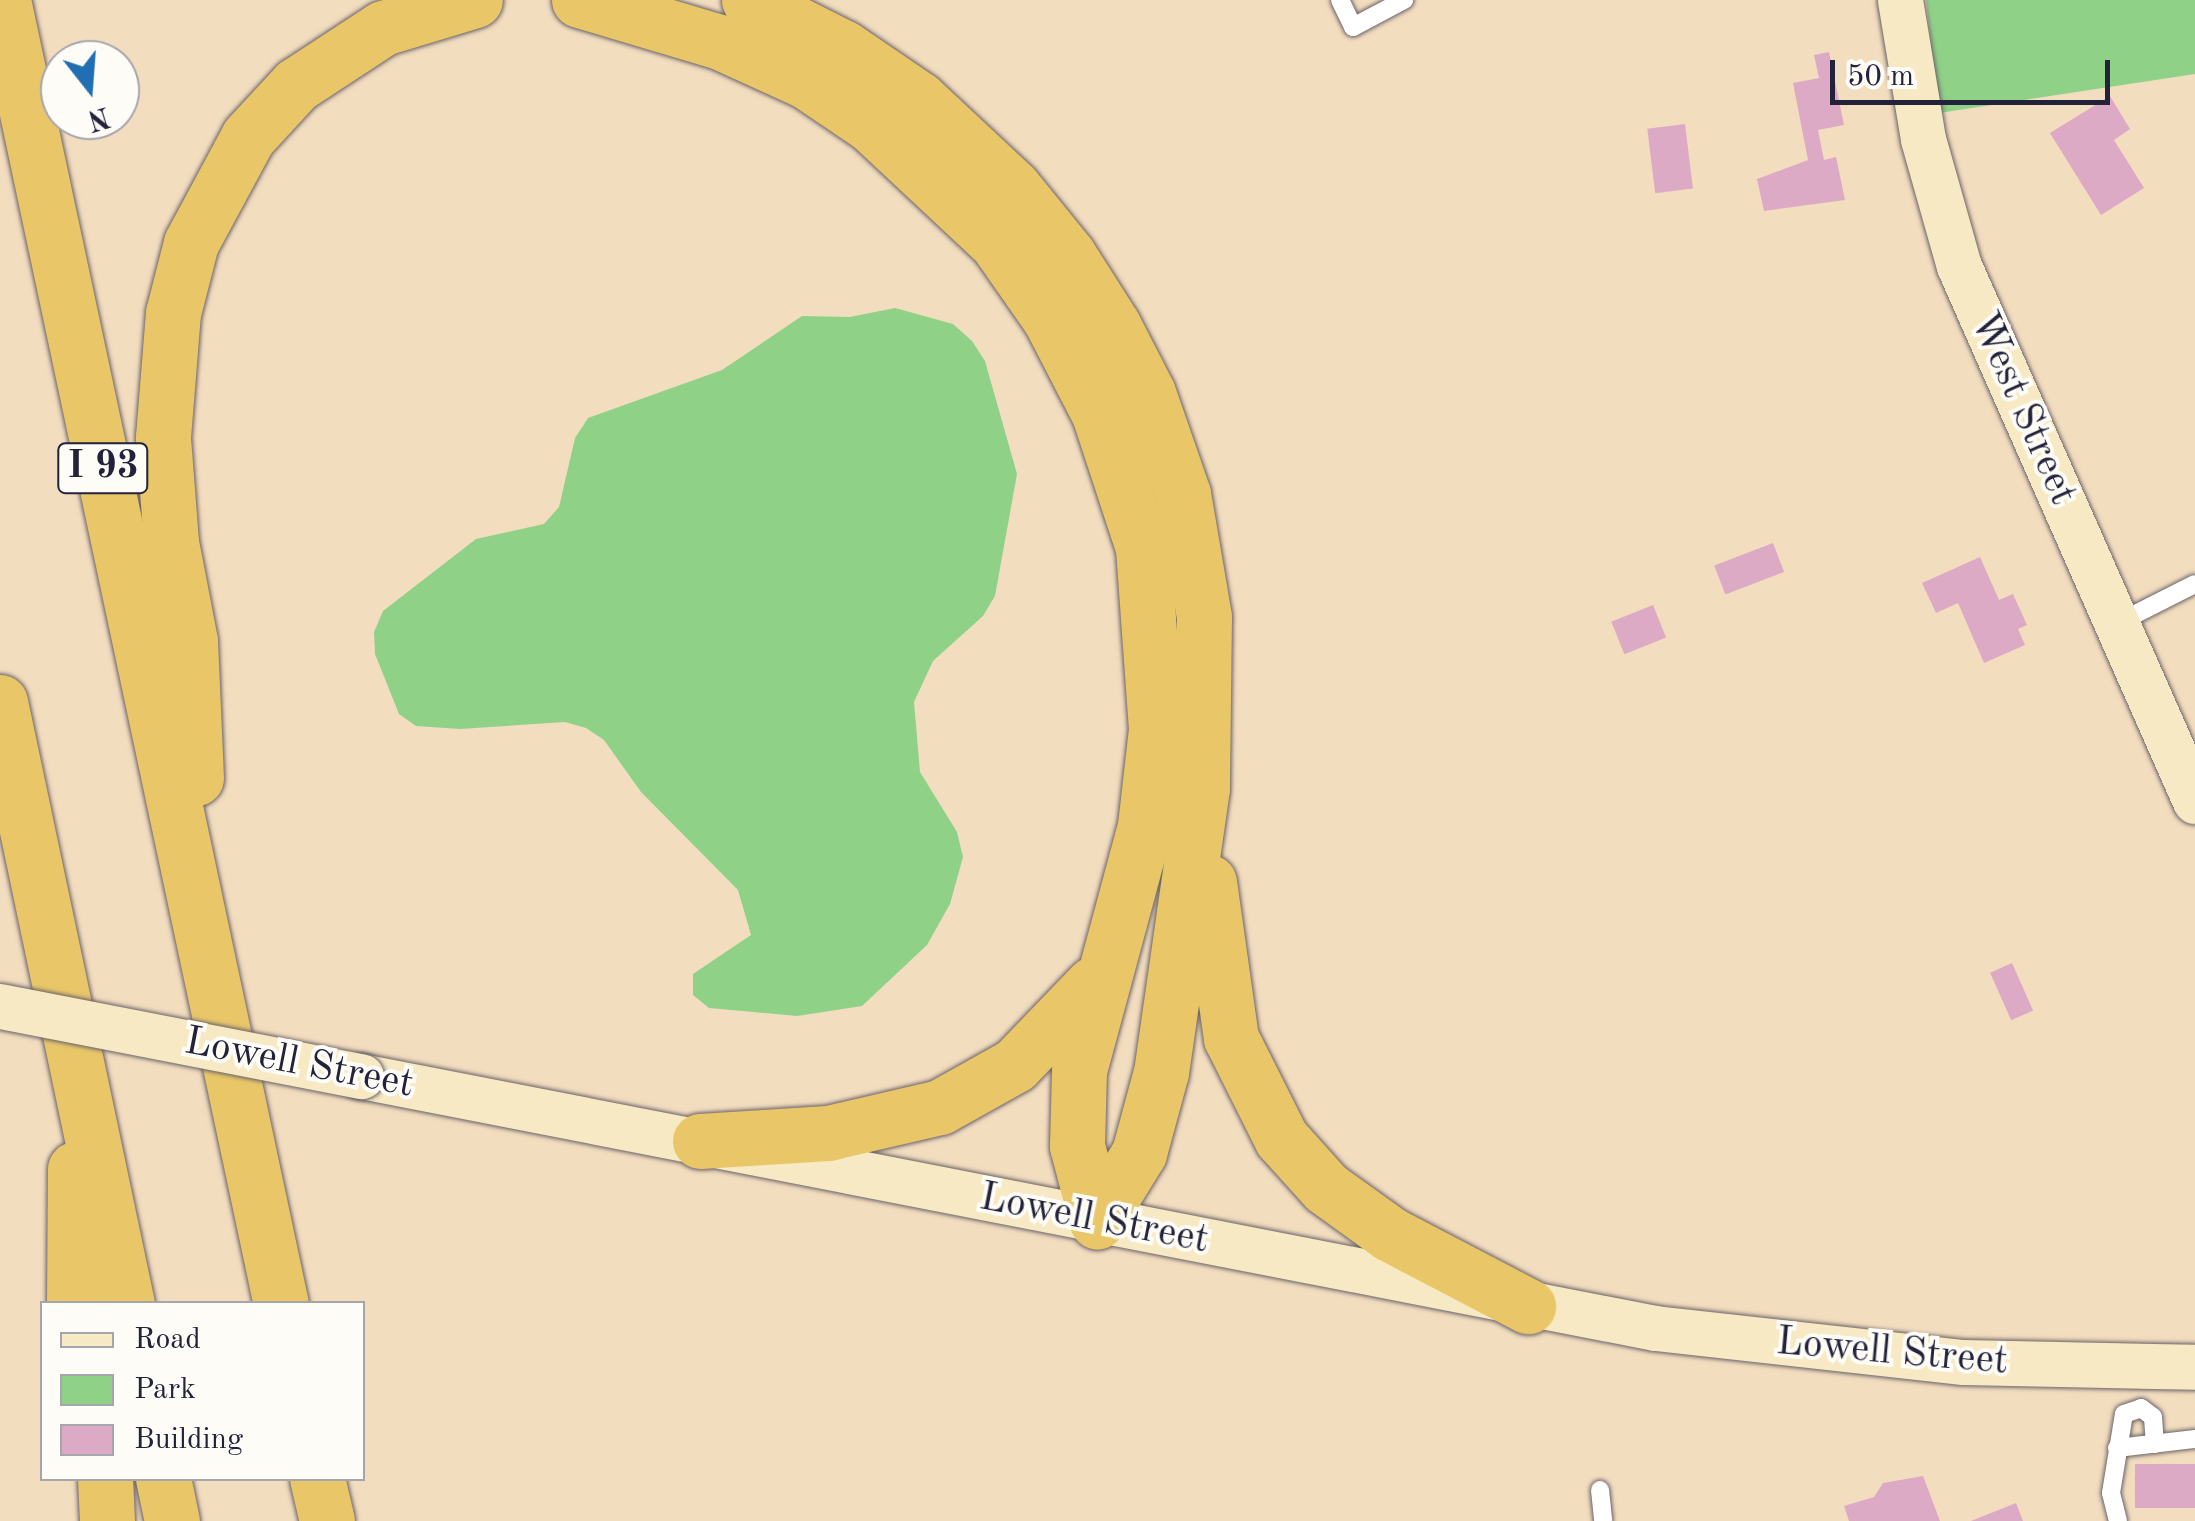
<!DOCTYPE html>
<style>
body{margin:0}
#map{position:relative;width:2195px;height:1521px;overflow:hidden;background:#f3ddbf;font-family:"Old Standard TT",serif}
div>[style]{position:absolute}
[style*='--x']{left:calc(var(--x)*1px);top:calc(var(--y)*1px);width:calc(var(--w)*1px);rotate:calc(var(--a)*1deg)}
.green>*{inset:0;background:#90d188}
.building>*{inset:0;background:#dcaac5;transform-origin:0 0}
.roads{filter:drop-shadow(0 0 2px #6b6369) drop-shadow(0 0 2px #6b6369)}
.lane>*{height:18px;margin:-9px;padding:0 9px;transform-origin:9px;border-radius:9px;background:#fff}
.secondary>*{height:45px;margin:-22.5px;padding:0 22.5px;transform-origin:22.5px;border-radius:22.5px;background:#f6e9c3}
.highway>*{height:55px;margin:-27.5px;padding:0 27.5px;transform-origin:27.5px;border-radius:27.5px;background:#e9c769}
.bridges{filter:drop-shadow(0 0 2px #6b6369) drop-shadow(0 0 2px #6b6369)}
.secondary-bridge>*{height:45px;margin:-22.5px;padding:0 22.5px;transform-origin:22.5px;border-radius:22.5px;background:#f6e9c3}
span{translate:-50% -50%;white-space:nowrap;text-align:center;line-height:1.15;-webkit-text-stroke:8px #fdfcf7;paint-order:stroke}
.shield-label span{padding:2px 8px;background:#fdfcf7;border:2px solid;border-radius:8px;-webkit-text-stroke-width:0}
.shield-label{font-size:38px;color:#22223b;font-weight:700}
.street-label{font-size:40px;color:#22223b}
.legend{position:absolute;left:40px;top:1301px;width:325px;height:180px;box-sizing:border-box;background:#fdfcf7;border:2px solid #a5a5ac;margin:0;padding:12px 18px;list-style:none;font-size:30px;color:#22223b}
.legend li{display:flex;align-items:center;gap:20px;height:50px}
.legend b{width:50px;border:2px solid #a5a5ac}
.north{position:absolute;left:40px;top:40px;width:100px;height:100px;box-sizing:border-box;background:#fdfcf7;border:2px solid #a5a5ac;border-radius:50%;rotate:163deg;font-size:28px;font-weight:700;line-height:40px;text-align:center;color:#22223b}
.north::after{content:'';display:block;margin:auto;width:35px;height:45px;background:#1f6fb2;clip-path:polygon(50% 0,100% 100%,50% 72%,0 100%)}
.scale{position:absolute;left:1830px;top:60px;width:280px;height:45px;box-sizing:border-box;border:5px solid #22223b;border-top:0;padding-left:12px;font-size:30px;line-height:35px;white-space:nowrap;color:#22223b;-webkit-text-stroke:8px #fdfcf7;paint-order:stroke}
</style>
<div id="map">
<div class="green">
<div style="clip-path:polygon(1926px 0,2195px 0,2195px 74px,1939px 113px)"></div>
<div style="clip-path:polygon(895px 308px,953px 324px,972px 341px,985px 361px,1017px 474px,995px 596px,983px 616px,933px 661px,914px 702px,920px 772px,957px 832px,963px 857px,950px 904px,927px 945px,862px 1006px,797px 1016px,709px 1008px,693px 995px,693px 974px,751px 935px,738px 890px,641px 792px,604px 740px,586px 728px,565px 722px,460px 729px,416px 726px,399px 714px,375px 654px,374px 632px,383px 611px,476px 539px,544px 524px,559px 507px,575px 438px,588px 418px,722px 370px,802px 316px,850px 317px)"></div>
</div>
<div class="building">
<div style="clip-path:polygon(1829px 52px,1844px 125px,1818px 130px,1824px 160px,1836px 157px,1845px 200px,1764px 211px,1757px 179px,1808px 160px,1793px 83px,1819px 78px,1814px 55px)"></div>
<div style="clip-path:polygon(2110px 96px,2130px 129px,2114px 140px,2144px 188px,2101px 215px,2050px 133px)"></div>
<div style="left:1685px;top:124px;width:65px;height:38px;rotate:83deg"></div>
<div style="left:1773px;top:543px;width:31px;height:63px;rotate:69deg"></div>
<div style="clip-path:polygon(1980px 557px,1999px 600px,2013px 594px,2027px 625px,2018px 629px,2025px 645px,1984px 663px,1958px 603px,1936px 613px,1922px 583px)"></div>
<div style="left:1653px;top:605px;width:35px;height:45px;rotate:68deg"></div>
<div style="left:2012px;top:963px;width:52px;height:24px;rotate:66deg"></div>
<div style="left:2195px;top:1464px;width:44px;height:60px;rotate:90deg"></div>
<div style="clip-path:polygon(1923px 1476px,1940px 1521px,1849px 1521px,1844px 1506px,1874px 1497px,1883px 1483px)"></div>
<div style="clip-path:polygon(2016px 1503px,2023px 1521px,1971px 1521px)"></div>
</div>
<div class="roads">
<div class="lane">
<div style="--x:1340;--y:0;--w:30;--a:64"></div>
<div style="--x:1353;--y:27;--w:58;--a:-27.9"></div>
<div style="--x:2118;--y:623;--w:86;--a:-26.9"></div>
<div style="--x:2141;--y:1408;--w:15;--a:37"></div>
<div style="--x:2153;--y:1417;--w:27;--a:86"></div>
<div style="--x:2117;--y:1448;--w:79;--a:-6.6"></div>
<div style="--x:1600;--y:1490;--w:31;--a:84"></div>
<div style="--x:2118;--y:1521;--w:29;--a:-104"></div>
<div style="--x:2111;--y:1493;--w:80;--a:-80.7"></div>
<div style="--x:2124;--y:1414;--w:18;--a:-19"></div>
</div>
<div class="secondary">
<div style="--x:1900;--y:0;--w:141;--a:80.6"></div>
<div style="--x:1923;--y:139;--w:132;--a:74.2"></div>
<div style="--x:1959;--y:266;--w:585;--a:66.2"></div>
<div style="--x:361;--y:1076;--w:1318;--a:11.02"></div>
<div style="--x:1655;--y:1328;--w:310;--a:6.3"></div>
<div style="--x:1963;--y:1362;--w:232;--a:1.2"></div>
</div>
<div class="highway">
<div style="--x:3;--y:0;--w:1333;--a:77.97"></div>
<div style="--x:579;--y:0;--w:147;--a:16.6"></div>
<div style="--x:720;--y:42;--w:94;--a:24.4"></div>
<div style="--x:806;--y:81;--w:78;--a:34.1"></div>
<div style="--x:871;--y:125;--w:173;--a:43.1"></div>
<div style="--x:997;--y:243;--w:93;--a:55.1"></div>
<div style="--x:1050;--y:319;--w:107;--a:62.7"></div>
<div style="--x:1099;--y:414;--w:141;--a:71.8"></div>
<div style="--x:1143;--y:548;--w:181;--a:85.9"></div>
<div style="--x:1156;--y:729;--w:98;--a:96.5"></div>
<div style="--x:1145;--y:826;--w:253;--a:105.1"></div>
<div style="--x:1079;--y:1070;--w:76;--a:91.5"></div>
<div style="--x:1077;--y:1146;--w:78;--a:75.1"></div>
<div style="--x:749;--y:0;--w:106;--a:26.8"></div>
<div style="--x:844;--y:48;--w:91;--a:34.2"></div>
<div style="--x:919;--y:99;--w:130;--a:43.1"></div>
<div style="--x:1014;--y:188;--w:87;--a:51"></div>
<div style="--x:1069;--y:256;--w:82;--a:57.5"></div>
<div style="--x:1113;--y:325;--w:76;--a:62.8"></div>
<div style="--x:1148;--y:393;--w:107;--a:70.9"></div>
<div style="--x:1183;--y:494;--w:125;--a:80.3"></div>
<div style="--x:1204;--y:617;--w:171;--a:90.7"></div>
<div style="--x:1202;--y:788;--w:287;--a:98.2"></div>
<div style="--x:1161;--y:1072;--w:84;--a:105.2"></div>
<div style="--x:1139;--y:1153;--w:80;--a:121.7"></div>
<div style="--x:0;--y:702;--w:615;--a:78.09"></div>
<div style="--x:196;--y:778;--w:137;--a:-92.5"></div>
<div style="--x:190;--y:641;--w:101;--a:-100.9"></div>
<div style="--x:171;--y:542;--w:105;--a:-94.4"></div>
<div style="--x:163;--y:437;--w:124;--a:-85.4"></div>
<div style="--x:173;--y:313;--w:72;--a:-75.6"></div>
<div style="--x:191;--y:243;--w:120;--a:-61.7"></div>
<div style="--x:248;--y:137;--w:71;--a:-47.3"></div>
<div style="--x:296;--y:85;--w:104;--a:-33.2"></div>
<div style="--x:383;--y:28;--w:96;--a:-16.9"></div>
<div style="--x:1209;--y:882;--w:158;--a:82"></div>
<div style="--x:1231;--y:1038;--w:112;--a:63.4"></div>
<div style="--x:1281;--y:1138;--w:67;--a:48"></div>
<div style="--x:1326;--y:1188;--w:79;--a:35.7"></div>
<div style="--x:1390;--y:1234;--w:156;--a:27.6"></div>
<div style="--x:700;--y:1141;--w:128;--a:-3.6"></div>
<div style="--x:828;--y:1133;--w:115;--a:-13.1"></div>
<div style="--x:940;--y:1107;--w:86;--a:-29.2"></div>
<div style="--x:1015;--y:1065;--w:112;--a:-46.1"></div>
<div style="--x:74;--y:1304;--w:135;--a:-89.6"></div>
<div style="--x:105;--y:1478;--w:43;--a:87.3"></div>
<div style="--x:163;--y:1478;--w:44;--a:78.2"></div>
<div style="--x:317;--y:1478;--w:44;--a:76.9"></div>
</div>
</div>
<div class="bridges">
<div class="secondary-bridge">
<div style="--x:0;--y:1006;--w:368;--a:11"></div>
</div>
</div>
<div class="shield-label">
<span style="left:103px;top:468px">I 93</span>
</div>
<div class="street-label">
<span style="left:2022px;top:409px;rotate:66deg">West Street</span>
<span style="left:299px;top:1064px;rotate:11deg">Lowell Street</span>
<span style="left:1094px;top:1220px;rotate:11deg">Lowell Street</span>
<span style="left:1892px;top:1353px;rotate:5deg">Lowell Street</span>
</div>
<ul class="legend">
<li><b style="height:12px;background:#f6e9c3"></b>Road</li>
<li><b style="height:28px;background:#90d188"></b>Park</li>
<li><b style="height:28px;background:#dcaac5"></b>Building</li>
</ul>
<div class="north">N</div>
<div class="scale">50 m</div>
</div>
